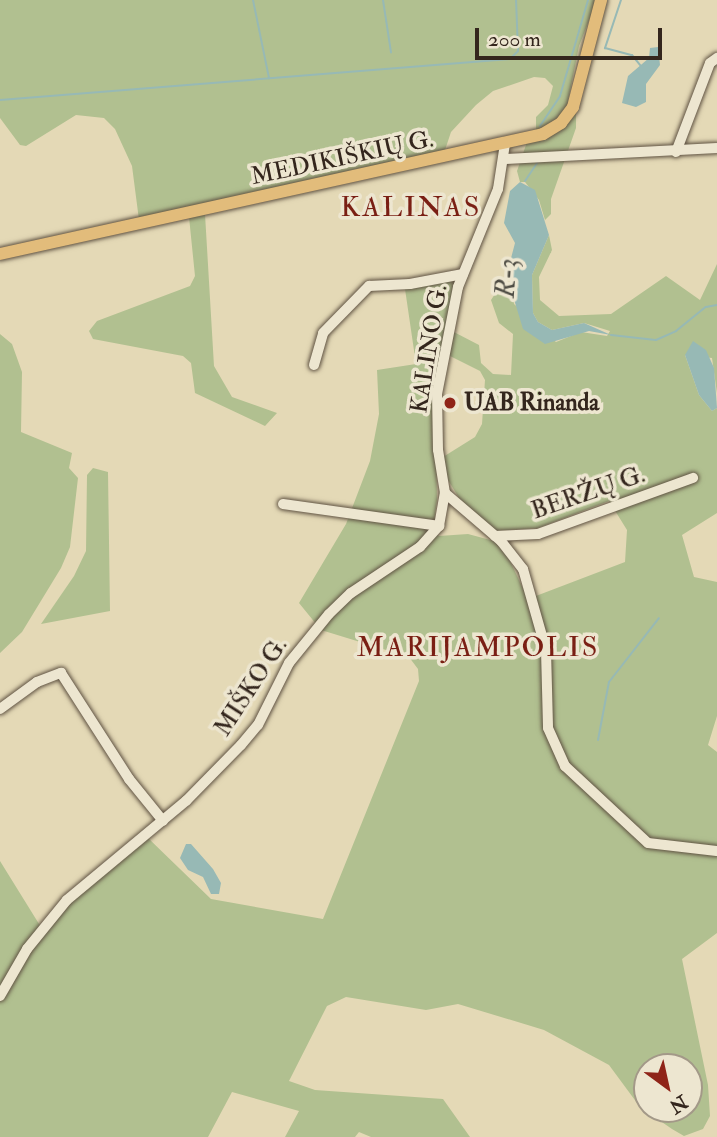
<!DOCTYPE html>
<meta charset="utf-8">
<style>
body{margin:0}
#map{position:relative;width:717px;height:1137px;overflow:hidden;background:#e4d9b6;font-family:"IM FELL Double Pica",serif}
div>[style]{position:absolute}
[style*='--x']{left:calc(var(--x)*1px);top:calc(var(--y)*1px);width:calc(var(--w)*1px);rotate:calc(var(--a)*1deg)}
.green>*{inset:0;background:#b1c090}
.water>*{inset:0;background:#97b9b5}
.stream>*{height:2px;margin:-1px;padding:0 1px;transform-origin:1px;border-radius:1px;background:#97b9b5}
.roads{filter:drop-shadow(0 0 2px #605343) drop-shadow(0 0 2px #605343)}
.minor>*{height:10px;margin:-5px;padding:0 5px;transform-origin:5px;border-radius:5px;background:#ede6d0}
.major>*{height:12px;margin:-6px;padding:0 6px;transform-origin:6px;border-radius:6px;background:#e2bc7b}
.dots>*{width:19px;height:19px;translate:-50% -50%;box-sizing:border-box;border:4px solid #ede6d0;border-radius:50%}
span{translate:-50% -50%;white-space:nowrap;text-align:center;line-height:1.15;-webkit-text-stroke:7px #ede6d0;paint-order:stroke}
.street-label{font-size:24px;color:#34261d}
.poi-label{font-size:24px;color:#34261d;font-weight:700}
.left{translate:0 -50%;text-align:left}
.water-label{font-size:26px;color:#4d4b43;font-style:italic}
.quarter-label{font-size:28px;color:#7a1f14;letter-spacing:2px}
.north{position:absolute;left:633px;top:1053px;width:70px;height:70px;box-sizing:border-box;background:#ede6d0;border:2px solid #a39988;border-radius:50%;rotate:147deg;font-size:19px;font-weight:700;line-height:28px;text-align:center;color:#34261d}
.north::after{content:'';display:block;margin:auto;width:24px;height:32px;background:#8f2418;clip-path:polygon(50% 0,100% 100%,50% 72%,0 100%)}
.scale{position:absolute;left:475px;top:28px;width:187px;height:32px;box-sizing:border-box;border:4px solid #34261d;border-top:0;padding-left:9px;font-size:21px;line-height:24px;white-space:nowrap;color:#34261d;-webkit-text-stroke:5px #ede6d0;paint-order:stroke}
</style>
<div id="map">
<div class="green">
<div style="clip-path:polygon(0 0,597px 0,579px 46px,567px 106px,562px 115px,536px 133px,536px 117px,548px 105px,553px 86px,545px 78px,534px 77px,493px 91px,476px 105px,451px 132px,444px 153px,139px 220px,132px 166px,115px 129px,104px 118px,76px 115px,26px 146px,20px 145px,0 118px)"></div>
<div style="clip-path:polygon(576px 109px,576px 128px,551px 199px,551px 214px,545px 220px,539px 200px,525px 182px,520px 182px,517px 171px,527px 142px)"></div>
<div style="clip-path:polygon(205px 214px,214px 366px,232px 397px,277px 413px,265px 426px,195px 393px,191px 363px,183px 356px,93px 339px,89px 331px,97px 321px,190px 286px,195px 276px,189px 217px)"></div>
<div style="clip-path:polygon(evenodd,549px 235px,552px 250px,539px 277px,540px 300px,559px 316px,611px 314px,666px 276px,700px 300px,717px 264px,717px 393px,712px 358px,685px 355px,699px 395px,712px 411px,717px 408px,717px 513px,682px 535px,694px 577px,717px 582px,717px 716px,708px 745px,717px 752px,717px 933px,682px 959px,708px 1085px,710px 1116px,703px 1129px,684px 1136px,672px 1129px,640px 1107px,609px 1065px,544px 1030px,458px 1004px,426px 1010px,346px 997px,327px 1006px,289px 1081px,315px 1090px,443px 1099px,470px 1137px,371px 1137px,359px 1132px,355px 1137px,285px 1137px,299px 1111px,232px 1092px,208px 1137px,0 1137px,0 861px,44px 932px,70px 902px,148px 838px,211px 899px,323px 919px,419px 681px,418px 669px,409px 657px,321px 630px,299px 603px,346px 524px,370px 461px,379px 414px,377px 370px,416px 364px,405px 289px,458px 279px,435px 384px,437px 500px,433px 529px,439px 536px,468px 534px,494px 541px,509px 559px,528px 599px,625px 562px,627px 530px,609px 501px,538px 528px,495px 531px,459px 498px,445px 475px,443px 457px,475px 437px,482px 424px,485px 380px,480px 371px,446px 354px,450px 330px,479px 345px,481px 363px,493px 374px,511px 375px,513px 334px,499px 323px,491px 300px,495px 294px,513px 296px,514px 304px,556px 342px,581px 332px,607px 336px,610px 331px,584px 323px,552px 330px,538px 322px,533px 313px,532px 275px,549px 235px,647px 1067px,689px 1067px,689px 1109px,647px 1109px,647px 1067px)"></div>
<div style="clip-path:polygon(0 334px,12px 344px,22px 372px,21px 432px,72px 453px,69px 468px,78px 478px,70px 547px,61px 568px,22px 632px,0 653px)"></div>
<div style="clip-path:polygon(93px 468px,108px 472px,110px 611px,41px 624px,74px 576px,86px 551px,87px 475px)"></div>
</div>
<div class="water">
<div style="clip-path:polygon(658px 47px,660px 65px,646px 84px,646px 102px,636px 107px,622px 103px,628px 76px,649px 58px,650px 48px)"></div>
<div style="clip-path:polygon(520px 182px,535px 190px,549px 235px,532px 275px,533px 313px,538px 322px,552px 330px,584px 323px,611px 335px,589px 331px,545px 344px,523px 329px,513px 296px,510px 262px,515px 243px,504px 223px,510px 191px)"></div>
<div style="clip-path:polygon(693px 341px,706px 350px,714px 368px,717px 408px,712px 411px,699px 395px,685px 355px)"></div>
<div style="clip-path:polygon(186px 844px,191px 844px,213px 869px,221px 883px,219px 894px,211px 894px,203px 877px,188px 870px,180px 858px)"></div>
</div>
<div class="stream">
<div style="--x:253;--y:0;--w:80;--a:78.4"></div>
<div style="--x:383;--y:0;--w:53;--a:81.3"></div>
<div style="--x:621;--y:0;--w:51;--a:108.4"></div>
<div style="--x:605;--y:48;--w:28;--a:15"></div>
<div style="--x:632;--y:55;--w:13;--a:51"></div>
<div style="--x:0;--y:100;--w:512;--a:-4.6"></div>
<div style="--x:510;--y:59;--w:11;--a:-45"></div>
<div style="--x:518;--y:51;--w:51;--a:-92.2"></div>
<div style="--x:540;--y:126;--w:36;--a:-56"></div>
<div style="--x:560;--y:96;--w:100;--a:-73.7"></div>
<div style="--x:525;--y:181;--w:22;--a:-56"></div>
<div style="--x:611;--y:335;--w:45;--a:6.3"></div>
<div style="--x:656;--y:340;--w:22;--a:-24"></div>
<div style="--x:676;--y:331;--w:38;--a:-39"></div>
<div style="--x:706;--y:307;--w:11;--a:-10"></div>
<div style="--x:598;--y:740;--w:59;--a:-79.3"></div>
<div style="--x:609;--y:682;--w:81;--a:-52"></div>
</div>
<div class="roads">
<div class="minor">
<div style="--x:676;--y:152;--w:95;--a:-69.1"></div>
<div style="--x:710;--y:63;--w:9;--a:-36"></div>
<div style="--x:506;--y:159;--w:211;--a:-3"></div>
<div style="--x:314;--y:365;--w:33;--a:-74"></div>
<div style="--x:323;--y:333;--w:66;--a:-45.6"></div>
<div style="--x:369;--y:286;--w:41;--a:-2.8"></div>
<div style="--x:410;--y:284;--w:54;--a:-10.7"></div>
<div style="--x:445;--y:493;--w:74;--a:40.6"></div>
<div style="--x:501;--y:541;--w:36;--a:52"></div>
<div style="--x:523;--y:569;--w:84;--a:74.1"></div>
<div style="--x:546;--y:650;--w:78;--a:88.5"></div>
<div style="--x:548;--y:728;--w:42;--a:65.9"></div>
<div style="--x:565;--y:766;--w:113;--a:42.9"></div>
<div style="--x:648;--y:843;--w:69;--a:6.6"></div>
<div style="--x:283;--y:504;--w:158;--a:8"></div>
<div style="--x:495;--y:536;--w:43;--a:-2.7"></div>
<div style="--x:538;--y:534;--w:165;--a:-19.9"></div>
<div style="--x:0;--y:709;--w:46;--a:-36.1"></div>
<div style="--x:37;--y:682;--w:26;--a:-21"></div>
<div style="--x:61;--y:673;--w:126;--a:57.3"></div>
<div style="--x:129;--y:779;--w:54;--a:51"></div>
<div style="--x:0;--y:996;--w:54;--a:-60.1"></div>
<div style="--x:27;--y:949;--w:63;--a:-50.8"></div>
<div style="--x:67;--y:900;--w:155;--a:-39.8"></div>
<div style="--x:186;--y:801;--w:78;--a:-45.5"></div>
<div style="--x:241;--y:745;--w:26;--a:-50"></div>
<div style="--x:258;--y:725;--w:69;--a:-63.4"></div>
<div style="--x:289;--y:663;--w:63;--a:-50.8"></div>
<div style="--x:329;--y:614;--w:30;--a:-44"></div>
<div style="--x:351;--y:593;--w:83;--a:-33.7"></div>
<div style="--x:420;--y:547;--w:28;--a:-48"></div>
<div style="--x:439;--y:526;--w:34;--a:-80"></div>
<div style="--x:445;--y:493;--w:44;--a:-99.2"></div>
<div style="--x:438;--y:450;--w:56;--a:-91"></div>
<div style="--x:437;--y:394;--w:109;--a:-78.9"></div>
<div style="--x:458;--y:287;--w:106;--a:-67.8"></div>
<div style="--x:498;--y:189;--w:46;--a:-81.2"></div>
</div>
<div class="major">
<div style="--x:0;--y:254;--w:556;--a:-12.46"></div>
<div style="--x:543;--y:134;--w:21;--a:-31"></div>
<div style="--x:561;--y:123;--w:20;--a:-53"></div>
<div style="--x:573;--y:107;--w:111;--a:-75.3"></div>
</div>
</div>
<div class="dots">
<div style="left:450px;top:403px;background:#8f2418"></div>
</div>
<div class="street-label">
<span style="left:342px;top:158px;rotate:-12deg">MEDIKIŠKIŲ G.</span>
<span style="left:429px;top:349px;rotate:-81deg">KALINO G.</span>
<span style="left:588px;top:493px;rotate:-19deg">BERŽŲ G.</span>
<span style="left:251px;top:687px;rotate:-57deg">MIŠKO G.</span>
</div>
<div class="poi-label">
<span class="left" style="left:464px;top:403px">UAB Rinanda</span>
</div>
<div class="water-label">
<span style="left:508px;top:278px;rotate:-86deg">R-3</span>
</div>
<div class="quarter-label">
<span style="left:411px;top:208px">KALINAS</span>
<span style="left:478px;top:648px">MARIJAMPOLIS</span>
</div>
<div class="north">N</div>
<div class="scale">200 m</div>
</div>
